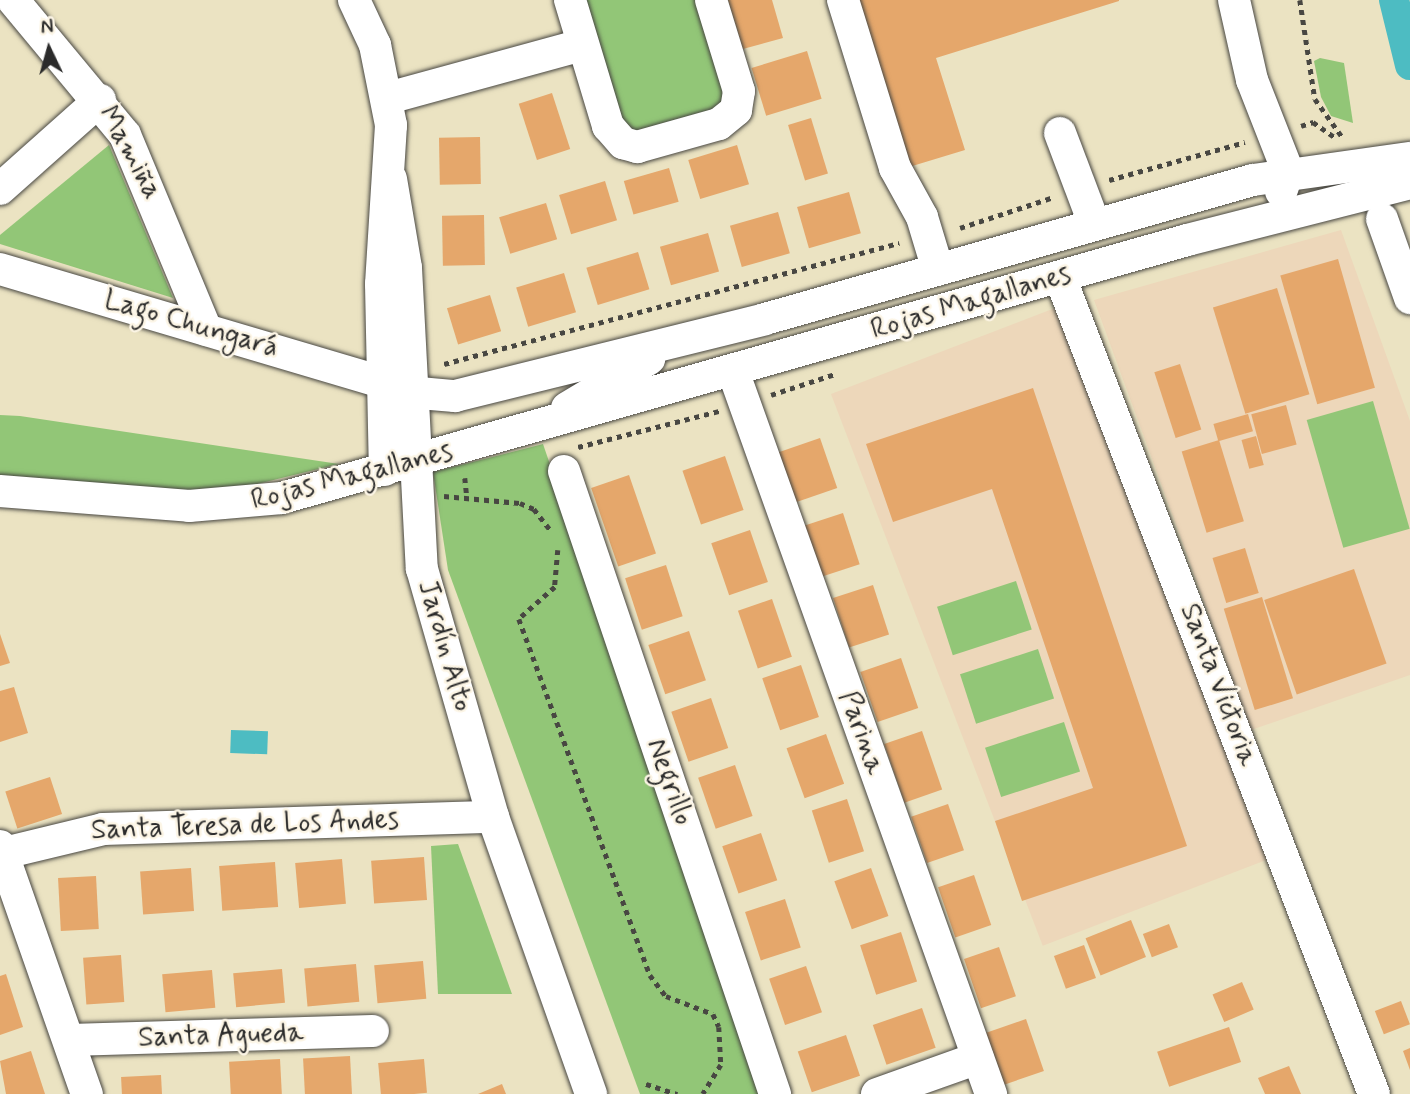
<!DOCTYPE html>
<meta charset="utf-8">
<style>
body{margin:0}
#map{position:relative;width:1410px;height:1094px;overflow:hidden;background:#ebe3c2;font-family:Mynerve,sans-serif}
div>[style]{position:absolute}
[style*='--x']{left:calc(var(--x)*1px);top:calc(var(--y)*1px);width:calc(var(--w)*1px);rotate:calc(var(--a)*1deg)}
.built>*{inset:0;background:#edd7ba;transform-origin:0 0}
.green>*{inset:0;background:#92c677;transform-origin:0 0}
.water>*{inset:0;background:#4dbcc2;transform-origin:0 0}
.canal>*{height:30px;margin:-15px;padding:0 15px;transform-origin:15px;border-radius:15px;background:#4dbcc2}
.building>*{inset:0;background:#e5a76b;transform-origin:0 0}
.path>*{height:4.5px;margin-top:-2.25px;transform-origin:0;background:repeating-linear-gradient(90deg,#484742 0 5px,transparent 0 10px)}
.roads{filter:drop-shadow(0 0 2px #484742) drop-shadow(0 0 2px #484742)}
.minor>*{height:32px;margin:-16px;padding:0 16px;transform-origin:16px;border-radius:16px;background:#fff}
span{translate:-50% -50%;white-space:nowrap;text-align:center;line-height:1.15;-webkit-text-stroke:5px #fcf5e5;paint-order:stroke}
.street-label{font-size:28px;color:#2b2b2b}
.north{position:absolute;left:14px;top:14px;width:70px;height:70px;-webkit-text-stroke:5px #fcf5e5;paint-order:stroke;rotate:355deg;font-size:19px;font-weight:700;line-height:28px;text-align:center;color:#2b2b2b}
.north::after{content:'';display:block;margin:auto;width:24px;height:32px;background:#2b2b2b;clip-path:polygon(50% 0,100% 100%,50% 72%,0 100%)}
</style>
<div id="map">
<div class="built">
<div style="clip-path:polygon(1341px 230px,1410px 421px,1410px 675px,1251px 730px,1094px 300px)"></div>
<div style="left:1055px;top:308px;width:591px;height:240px;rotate:69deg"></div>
</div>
<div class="green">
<div style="clip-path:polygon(582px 0,699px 0,728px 105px,644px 135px,625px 129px)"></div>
<div style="clip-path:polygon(1320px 58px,1344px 63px,1353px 123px,1331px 116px,1321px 97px,1314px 61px)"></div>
<div style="clip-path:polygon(109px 145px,173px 298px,0 244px,0 235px)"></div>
<div style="left:1373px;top:401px;width:133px;height:69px;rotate:74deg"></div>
<div style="clip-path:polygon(0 415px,20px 416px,339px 464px,220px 493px,0 477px)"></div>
<div style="clip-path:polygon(543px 444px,766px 1094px,640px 1094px,448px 570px,433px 472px)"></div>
<div style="left:1016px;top:581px;width:51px;height:83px;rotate:72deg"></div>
<div style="left:1038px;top:649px;width:52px;height:82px;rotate:72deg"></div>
<div style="left:1064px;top:722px;width:52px;height:83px;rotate:72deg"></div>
<div style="clip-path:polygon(458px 844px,512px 994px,438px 994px,431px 846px)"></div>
</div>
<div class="water">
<div style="left:231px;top:730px;width:37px;height:23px;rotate:2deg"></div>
</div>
<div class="canal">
<div style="--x:1394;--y:0;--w:67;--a:76.2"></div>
</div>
<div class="building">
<div style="clip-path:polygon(728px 0,772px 0,783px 38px,743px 49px)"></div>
<div style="clip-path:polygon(855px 0,1119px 0,1119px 1px,936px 58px,965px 150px,909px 167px)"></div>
<div style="left:807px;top:51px;width:50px;height:58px;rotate:73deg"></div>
<div style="left:552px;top:93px;width:59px;height:35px;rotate:72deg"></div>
<div style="left:811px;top:118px;width:58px;height:24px;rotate:73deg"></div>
<div style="left:480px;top:137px;width:47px;height:41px;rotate:89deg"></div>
<div style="left:737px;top:145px;width:41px;height:51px;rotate:73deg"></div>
<div style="left:669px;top:168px;width:35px;height:47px;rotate:74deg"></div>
<div style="left:605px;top:181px;width:41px;height:48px;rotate:73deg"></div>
<div style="left:849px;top:192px;width:43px;height:54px;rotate:74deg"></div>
<div style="left:546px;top:203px;width:38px;height:49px;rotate:73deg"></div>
<div style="left:778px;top:212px;width:43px;height:50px;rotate:74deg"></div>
<div style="left:484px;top:215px;width:50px;height:42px;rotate:89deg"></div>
<div style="left:708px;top:233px;width:40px;height:50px;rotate:74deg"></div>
<div style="left:638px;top:252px;width:39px;height:54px;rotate:73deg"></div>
<div style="left:1338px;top:259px;width:134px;height:60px;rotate:74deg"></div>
<div style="left:564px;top:273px;width:41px;height:50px;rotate:73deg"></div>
<div style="left:1277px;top:288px;width:111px;height:67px;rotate:73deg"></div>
<div style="left:490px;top:295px;width:38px;height:45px;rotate:73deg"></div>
<div style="left:1180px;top:364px;width:69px;height:27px;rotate:72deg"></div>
<div style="clip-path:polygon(1033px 388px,1187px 846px,1022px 901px,995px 821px,1093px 788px,992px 489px,893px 522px,866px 444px)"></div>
<div style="left:1286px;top:405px;width:41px;height:36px;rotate:75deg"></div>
<div style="left:1248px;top:414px;width:18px;height:36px;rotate:74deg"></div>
<div style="left:1256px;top:436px;width:30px;height:15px;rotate:75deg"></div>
<div style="left:820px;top:438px;width:53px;height:46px;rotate:71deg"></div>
<div style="left:1219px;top:440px;width:85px;height:39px;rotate:73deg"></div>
<div style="left:725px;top:456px;width:57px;height:45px;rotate:71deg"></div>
<div style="left:629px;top:475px;width:83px;height:40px;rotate:71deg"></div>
<div style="left:843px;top:513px;width:54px;height:41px;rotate:72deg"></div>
<div style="left:750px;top:530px;width:55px;height:41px;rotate:71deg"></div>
<div style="left:1245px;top:548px;width:47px;height:34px;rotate:73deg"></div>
<div style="left:666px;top:565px;width:54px;height:43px;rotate:72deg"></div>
<div style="left:1354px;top:569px;width:100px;height:95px;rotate:71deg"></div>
<div style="left:873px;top:585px;width:52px;height:42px;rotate:72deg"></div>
<div style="left:1262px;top:597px;width:106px;height:40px;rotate:73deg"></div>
<div style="left:772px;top:599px;width:61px;height:36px;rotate:71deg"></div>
<div style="left:689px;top:631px;width:52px;height:43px;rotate:71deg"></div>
<div style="clip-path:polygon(0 634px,10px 663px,0 666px)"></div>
<div style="left:901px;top:658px;width:53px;height:43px;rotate:71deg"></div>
<div style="left:801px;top:665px;width:55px;height:41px;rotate:71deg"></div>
<div style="clip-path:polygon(14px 687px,28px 733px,0 742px,0 691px)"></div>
<div style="left:711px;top:698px;width:53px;height:42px;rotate:71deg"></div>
<div style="left:922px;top:731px;width:62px;height:40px;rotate:71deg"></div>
<div style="left:826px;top:734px;width:53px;height:42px;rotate:70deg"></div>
<div style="left:735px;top:765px;width:54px;height:39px;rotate:71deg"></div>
<div style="left:50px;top:777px;width:39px;height:47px;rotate:72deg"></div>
<div style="left:847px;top:799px;width:55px;height:37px;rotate:72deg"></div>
<div style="left:948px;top:804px;width:49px;height:39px;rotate:71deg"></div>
<div style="left:761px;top:833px;width:50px;height:41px;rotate:71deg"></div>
<div style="left:424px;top:857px;width:43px;height:53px;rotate:86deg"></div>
<div style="left:342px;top:859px;width:45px;height:47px;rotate:85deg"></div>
<div style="left:275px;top:862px;width:45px;height:56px;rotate:86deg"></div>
<div style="left:191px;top:868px;width:43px;height:51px;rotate:86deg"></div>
<div style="left:871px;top:868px;width:51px;height:39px;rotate:70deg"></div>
<div style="left:974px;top:875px;width:53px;height:38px;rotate:71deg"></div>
<div style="left:96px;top:876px;width:53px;height:38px;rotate:87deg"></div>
<div style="left:785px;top:899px;width:51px;height:42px;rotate:72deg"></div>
<div style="left:1131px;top:920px;width:40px;height:49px;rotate:68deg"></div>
<div style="left:1169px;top:924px;width:25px;height:28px;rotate:69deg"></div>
<div style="left:901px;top:932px;width:52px;height:43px;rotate:72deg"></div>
<div style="left:1084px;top:945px;width:35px;height:32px;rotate:70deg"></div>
<div style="left:999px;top:947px;width:52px;height:37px;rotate:71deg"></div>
<div style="left:121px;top:955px;width:47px;height:38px;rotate:86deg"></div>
<div style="left:423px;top:961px;width:38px;height:49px;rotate:85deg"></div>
<div style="left:356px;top:964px;width:38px;height:52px;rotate:85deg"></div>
<div style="left:806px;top:966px;width:49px;height:39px;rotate:71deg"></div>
<div style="left:282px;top:969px;width:34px;height:49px;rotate:85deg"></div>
<div style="left:212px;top:970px;width:38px;height:50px;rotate:85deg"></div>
<div style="clip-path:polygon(6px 974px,23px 1027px,0 1035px,0 976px)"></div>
<div style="left:1242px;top:982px;width:30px;height:32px;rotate:67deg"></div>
<div style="left:1401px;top:1001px;width:25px;height:28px;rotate:69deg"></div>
<div style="left:922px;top:1008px;width:42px;height:52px;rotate:71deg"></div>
<div style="left:1026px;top:1019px;width:55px;height:42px;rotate:71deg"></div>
<div style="left:1229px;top:1027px;width:37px;height:76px;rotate:71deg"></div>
<div style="left:846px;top:1035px;width:43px;height:51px;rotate:71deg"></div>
<div style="clip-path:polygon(1410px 1048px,1410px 1070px,1403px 1051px)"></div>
<div style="clip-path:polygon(31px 1051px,45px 1094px,6px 1094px,0 1061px)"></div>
<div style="left:350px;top:1056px;width:38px;height:47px;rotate:87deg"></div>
<div style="left:280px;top:1059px;width:35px;height:51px;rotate:87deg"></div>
<div style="left:424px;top:1059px;width:34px;height:46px;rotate:85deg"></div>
<div style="clip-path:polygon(1289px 1066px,1301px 1094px,1265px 1094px,1258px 1078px)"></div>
<div style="left:161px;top:1075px;width:19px;height:40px;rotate:87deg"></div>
<div style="clip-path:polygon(502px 1084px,506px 1094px,478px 1094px)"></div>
</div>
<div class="path">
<div style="--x:1300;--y:0;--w:100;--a:81.4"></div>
<div style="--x:1315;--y:99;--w:48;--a:54.3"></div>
<div style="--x:1301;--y:126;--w:13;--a:-18"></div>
<div style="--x:1313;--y:122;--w:28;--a:35"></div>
<div style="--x:1109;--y:180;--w:141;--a:-15.6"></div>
<div style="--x:960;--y:228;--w:99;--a:-18.3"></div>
<div style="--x:444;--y:364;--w:471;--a:-14.9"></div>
<div style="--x:771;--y:395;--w:67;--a:-18.2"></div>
<div style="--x:578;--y:447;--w:146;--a:-14.3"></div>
<div style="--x:465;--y:478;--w:18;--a:84"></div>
<div style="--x:444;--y:496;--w:76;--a:5.3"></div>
<div style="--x:520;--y:503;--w:15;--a:23"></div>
<div style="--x:534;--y:509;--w:29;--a:52"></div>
<div style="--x:558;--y:550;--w:37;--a:95"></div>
<div style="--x:555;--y:587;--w:48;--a:138.4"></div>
<div style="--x:519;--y:619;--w:379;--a:69.8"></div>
<div style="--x:650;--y:975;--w:26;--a:53"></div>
<div style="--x:666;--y:996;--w:50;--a:21"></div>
<div style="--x:713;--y:1014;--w:14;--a:65"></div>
<div style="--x:719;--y:1027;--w:38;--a:87"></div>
<div style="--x:721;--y:1065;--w:34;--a:122"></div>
<div style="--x:646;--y:1084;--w:33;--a:18"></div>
</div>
<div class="roads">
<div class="minor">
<div style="--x:13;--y:0;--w:175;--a:50.3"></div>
<div style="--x:125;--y:135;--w:211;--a:67.4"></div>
<div style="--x:354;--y:0;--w:50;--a:65"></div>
<div style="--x:375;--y:45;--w:82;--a:78.7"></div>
<div style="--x:391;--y:125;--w:159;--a:93.6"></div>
<div style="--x:381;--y:284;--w:186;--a:88.8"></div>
<div style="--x:570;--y:0;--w:132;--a:73.2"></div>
<div style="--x:608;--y:126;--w:23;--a:49"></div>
<div style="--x:623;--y:143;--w:15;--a:16"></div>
<div style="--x:637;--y:147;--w:85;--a:-15.7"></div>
<div style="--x:719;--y:124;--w:22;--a:-39"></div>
<div style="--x:736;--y:110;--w:19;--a:-81"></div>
<div style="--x:739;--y:91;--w:95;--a:-107.1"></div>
<div style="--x:843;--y:0;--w:176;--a:72.8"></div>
<div style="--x:895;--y:168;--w:56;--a:61.1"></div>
<div style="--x:922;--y:217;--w:55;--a:73.2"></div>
<div style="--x:1234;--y:0;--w:82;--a:77.3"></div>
<div style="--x:1252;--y:80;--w:99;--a:68.6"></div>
<div style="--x:1288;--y:172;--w:21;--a:109"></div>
<div style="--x:388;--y:98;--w:201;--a:-15.3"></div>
<div style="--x:1060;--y:133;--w:96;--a:69.3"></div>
<div style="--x:391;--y:179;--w:90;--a:80.4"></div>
<div style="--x:406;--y:268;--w:301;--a:87"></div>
<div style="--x:422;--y:569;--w:258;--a:74"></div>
<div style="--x:493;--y:817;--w:294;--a:70.5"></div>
<div style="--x:0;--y:189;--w:134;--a:-41.7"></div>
<div style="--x:1382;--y:219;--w:84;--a:70.5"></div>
<div style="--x:0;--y:269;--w:437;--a:16.5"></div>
<div style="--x:419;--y:393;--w:36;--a:5"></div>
<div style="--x:455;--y:396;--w:319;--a:-13.9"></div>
<div style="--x:765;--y:319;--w:507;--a:-15.9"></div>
<div style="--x:1253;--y:180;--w:159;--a:-8"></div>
<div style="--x:1060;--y:277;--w:875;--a:68.98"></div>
<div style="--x:733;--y:371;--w:768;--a:70.36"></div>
<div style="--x:567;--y:408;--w:96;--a:-30.9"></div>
<div style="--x:564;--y:471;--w:658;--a:71.29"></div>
<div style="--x:0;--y:491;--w:190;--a:4.5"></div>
<div style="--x:189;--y:506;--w:93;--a:-4.9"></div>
<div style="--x:282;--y:498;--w:941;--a:-15.91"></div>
<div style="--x:1187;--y:240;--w:230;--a:-14.3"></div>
<div style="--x:0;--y:846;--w:263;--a:70.7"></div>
<div style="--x:0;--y:854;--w:106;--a:-13.6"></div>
<div style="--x:103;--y:829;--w:390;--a:-1.8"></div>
<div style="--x:69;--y:1040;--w:304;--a:-1.7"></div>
<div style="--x:877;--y:1094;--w:107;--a:-19.6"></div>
</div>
</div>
<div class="street-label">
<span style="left:129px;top:153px;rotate:61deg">Mamiña</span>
<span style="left:971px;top:303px;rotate:-16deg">Rojas Magallanes</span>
<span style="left:191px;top:325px;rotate:16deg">Lago Chungará</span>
<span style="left:352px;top:477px;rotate:-14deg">Rojas Magallanes</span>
<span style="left:444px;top:646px;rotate:74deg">Jardín Alto</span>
<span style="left:1218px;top:685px;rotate:69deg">Santa Victoria</span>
<span style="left:861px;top:733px;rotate:70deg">Parina</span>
<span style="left:669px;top:782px;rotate:71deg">Negrillo</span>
<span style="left:245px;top:826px;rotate:-2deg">Santa Teresa de Los Andes</span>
<span style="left:221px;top:1036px;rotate:-2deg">Santa Agueda</span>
</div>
<div class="north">N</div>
</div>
